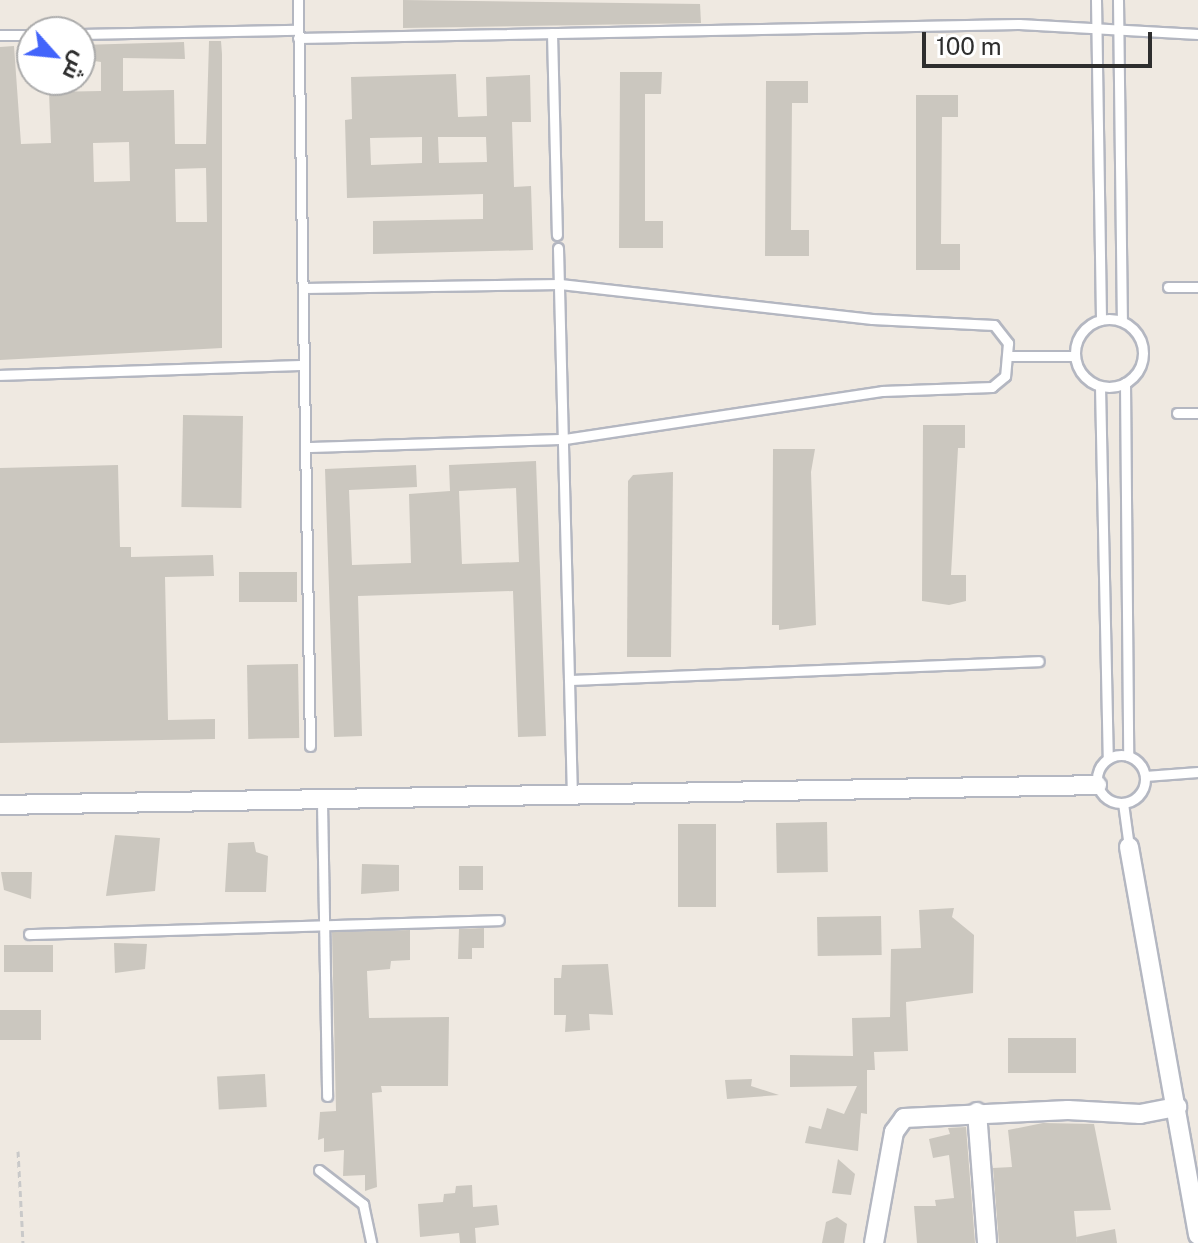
<!DOCTYPE html>
<meta charset="utf-8">
<style>
body{margin:0}
#map{position:relative;width:1198px;height:1243px;overflow:hidden;background:#efe9e1;font-family:"Public Sans",Cairo,sans-serif}
div>[style]{position:absolute}
.building>*{inset:0;background:#cbc7bf;transform-origin:0 0}
.path>*{height:3px;margin-top:-1.5px;transform-origin:0;background:repeating-linear-gradient(90deg,#c9c9c9 0 6px,transparent 0 10px)}
.roads{filter:drop-shadow(2px 0 #b4b7c1) drop-shadow(-2px 0 #b4b7c1) drop-shadow(0 2px #b4b7c1) drop-shadow(0 -2px #b4b7c1)}
.service>*{height:9px;margin:-4.5px;padding:0 4.5px;transform-origin:4.5px;border-radius:4.5px;background:#fff}
.service>.ring{margin:-4.5px;padding:0;box-sizing:content-box;background:none;border:9px solid #fff;border-radius:50%}
.minor>*{height:18px;margin:-9px;padding:0 9px;transform-origin:9px;border-radius:9px;background:#fff}
span{translate:-50% -50%;white-space:nowrap;text-align:center;line-height:1.15;-webkit-text-stroke:8px #fff;paint-order:stroke}
.north{position:absolute;left:16px;top:16px;width:80px;height:80px;box-sizing:border-box;background:#fff;border:2px solid #ababab;border-radius:50%;rotate:117deg;font-size:22px;font-weight:700;line-height:32px;text-align:center;color:#2e2e2e}
.north::after{content:'';display:block;margin:auto;width:28px;height:36px;background:#4264fb;clip-path:polygon(50% 0,100% 100%,50% 72%,0 100%)}
.scale{position:absolute;left:922px;top:32px;width:230px;height:36px;box-sizing:border-box;border:4px solid #2e2e2e;border-top:0;padding-left:10px;font-size:24px;line-height:28px;white-space:nowrap;color:#2e2e2e;-webkit-text-stroke:6px #fff;paint-order:stroke}
</style>
<div id="map">
<div class="building">
<div style="clip-path:polygon(403px 0,700px 4px,701px 23px,403px 28px)"></div>
<div style="clip-path:polygon(evenodd,209px 41px,221px 41px,222px 54px,222px 348px,0 360px,0 47px,14px 46px,21px 144px,51px 143px,49px 92px,101px 91px,101px 62px,80px 59px,80px 45px,184px 42px,185px 59px,123px 58px,123px 91px,174px 90px,175px 144px,206px 144px,209px 41px,129px 142px,130px 181px,94px 182px,93px 143px,129px 142px,209px 41px,206px 168px,207px 222px,176px 222px,175px 169px,206px 168px)"></div>
<div style="clip-path:polygon(620px 72px,662px 72px,661px 94px,645px 94px,645px 221px,663px 221px,663px 248px,619px 248px)"></div>
<div style="clip-path:polygon(evenodd,456px 74px,458px 117px,487px 116px,486px 77px,530px 75px,531px 122px,512px 122px,514px 187px,531px 186px,533px 250px,373px 254px,373px 221px,483px 219px,483px 194px,347px 198px,345px 120px,352px 119px,351px 77px,456px 74px,422px 137px,422px 163px,371px 165px,370px 138px,422px 137px,456px 74px,438px 137px,486px 137px,487px 162px,439px 163px,438px 137px)"></div>
<div style="clip-path:polygon(766px 81px,808px 81px,808px 103px,792px 103px,791px 230px,809px 230px,809px 256px,765px 256px)"></div>
<div style="clip-path:polygon(916px 95px,958px 95px,958px 117px,942px 117px,941px 244px,960px 244px,960px 270px,916px 270px)"></div>
<div style="left:243px;top:416px;width:92px;height:60px;rotate:91deg"></div>
<div style="clip-path:polygon(923px 425px,965px 425px,965px 448px,958px 448px,951px 575px,966px 575px,966px 601px,949px 605px,922px 601px)"></div>
<div style="clip-path:polygon(773px 449px,815px 449px,811px 472px,816px 625px,779px 630px,779px 625px,772px 625px)"></div>
<div style="clip-path:polygon(evenodd,536px 461px,546px 736px,518px 737px,513px 591px,358px 596px,362px 736px,334px 737px,325px 469px,416px 465px,417px 487px,349px 490px,352px 565px,411px 563px,409px 494px,450px 491px,449px 465px,536px 461px,516px 488px,519px 562px,462px 564px,459px 491px,516px 488px)"></div>
<div style="clip-path:polygon(118px 465px,120px 547px,131px 547px,131px 557px,213px 555px,214px 576px,165px 577px,168px 720px,215px 719px,215px 739px,0 743px,0 468px)"></div>
<div style="clip-path:polygon(673px 472px,671px 657px,627px 657px,628px 481px,633px 475px)"></div>
<div style="left:297px;top:572px;width:30px;height:58px;rotate:90deg"></div>
<div style="left:298px;top:664px;width:74px;height:51px;rotate:89deg"></div>
<div style="left:827px;top:822px;width:50px;height:51px;rotate:89deg"></div>
<div style="left:678px;top:824px;width:38px;height:83px"></div>
<div style="clip-path:polygon(115px 835px,160px 838px,155px 891px,106px 896px)"></div>
<div style="clip-path:polygon(254px 842px,256px 852px,268px 856px,266px 892px,225px 892px,228px 843px)"></div>
<div style="clip-path:polygon(362px 864px,399px 865px,399px 891px,361px 894px)"></div>
<div style="left:459px;top:866px;width:24px;height:24px"></div>
<div style="clip-path:polygon(1px 872px,32px 872px,31px 899px,4px 890px)"></div>
<div style="clip-path:polygon(954px 908px,952px 917px,974px 935px,973px 993px,906px 1002px,908px 1051px,874px 1052px,875px 1070px,867px 1070px,867px 1114px,861px 1113px,858px 1151px,805px 1143px,809px 1126px,821px 1129px,827px 1108px,844px 1114px,857px 1086px,790px 1087px,790px 1055px,853px 1056px,852px 1018px,890px 1017px,891px 949px,921px 948px,919px 910px)"></div>
<div style="left:881px;top:916px;width:39px;height:64px;rotate:89deg"></div>
<div style="clip-path:polygon(484px 928px,484px 948px,472px 948px,472px 959px,458px 959px,459px 929px)"></div>
<div style="clip-path:polygon(410px 930px,410px 960px,391px 961px,390px 969px,367px 971px,369px 1018px,449px 1017px,448px 1086px,381px 1086px,382px 1092px,372px 1093px,377px 1187px,365px 1191px,365px 1175px,343px 1176px,344px 1150px,324px 1152px,324px 1138px,318px 1140px,320px 1112px,336px 1111px,332px 932px)"></div>
<div style="clip-path:polygon(114px 943px,147px 944px,145px 969px,115px 973px)"></div>
<div style="left:4px;top:945px;width:49px;height:27px"></div>
<div style="clip-path:polygon(608px 964px,613px 1015px,589px 1014px,590px 1030px,565px 1032px,566px 1015px,554px 1015px,554px 978px,561px 978px,562px 965px)"></div>
<div style="left:0;top:1010px;width:41px;height:30px"></div>
<div style="left:1076px;top:1038px;width:35px;height:68px;rotate:90deg"></div>
<div style="left:265px;top:1074px;width:33px;height:48px;rotate:87deg"></div>
<div style="clip-path:polygon(752px 1079px,751px 1086px,779px 1095px,727px 1099px,725px 1080px)"></div>
<div style="clip-path:polygon(1043px 1123px,1094px 1124px,1111px 1210px,1074px 1211px,1077px 1243px,999px 1243px,993px 1168px,1012px 1167px,1008px 1130px)"></div>
<div style="clip-path:polygon(966px 1127px,975px 1243px,917px 1243px,914px 1206px,936px 1206px,935px 1200px,954px 1198px,949px 1155px,933px 1158px,929px 1139px,950px 1134px,948px 1128px)"></div>
<div style="clip-path:polygon(838px 1159px,855px 1174px,851px 1195px,832px 1193px)"></div>
<div style="clip-path:polygon(472px 1185px,473px 1207px,497px 1205px,499px 1225px,475px 1228px,476px 1243px,460px 1243px,459px 1233px,420px 1237px,418px 1204px,443px 1202px,444px 1194px,455px 1193px,456px 1186px)"></div>
<div style="clip-path:polygon(837px 1217px,847px 1224px,844px 1243px,822px 1243px,826px 1222px)"></div>
<div style="clip-path:polygon(1115px 1229px,1117px 1243px,1077px 1243px,1076px 1237px)"></div>
</div>
<div class="path">
<div style="left:18px;top:1151px;width:92px;rotate:86.9deg"></div>
</div>
<div class="roads">
<div class="service">
<div style="left:298px;top:0;width:746px;rotate:89.08deg"></div>
<div style="left:1096px;top:0;width:320px;rotate:89.1deg"></div>
<div style="left:1118px;top:0;width:321px;rotate:89.3deg"></div>
<div style="left:552px;top:33px;width:202px;rotate:88.6deg"></div>
<div style="left:80px;top:34px;width:218px;rotate:-1.1deg"></div>
<div style="left:0;top:35px;width:32px"></div>
<div style="left:298px;top:38px;width:721px;rotate:-1.11deg"></div>
<div style="left:1019px;top:24px;width:179px;rotate:3.2deg"></div>
<div style="left:558px;top:248px;width:549px;rotate:88.54deg"></div>
<div style="left:1168px;top:287px;width:30px"></div>
<div style="left:304px;top:288px;width:256px;rotate:-0.9deg"></div>
<div style="left:560px;top:284px;width:314px;rotate:6.4deg"></div>
<div style="left:872px;top:319px;width:122px;rotate:2.8deg"></div>
<div style="left:994px;top:325px;width:23px;rotate:52deg"></div>
<div style="left:1008px;top:343px;width:33px;rotate:95deg"></div>
<div style="left:1005px;top:376px;width:17px;rotate:140deg"></div>
<div style="left:992px;top:387px;width:110px;rotate:177.9deg"></div>
<div style="left:882px;top:391px;width:323px;rotate:171.4deg"></div>
<div style="left:563px;top:439px;width:256px;rotate:178.2deg"></div>
<div class="ring" style="left:1075px;top:319px;width:59px;height:59px"></div>
<div style="left:1008px;top:356px;width:67px"></div>
<div style="left:0;top:375px;width:303px;rotate:-1.9deg"></div>
<div style="left:1125px;top:383px;width:373px;rotate:89.5deg"></div>
<div style="left:1100px;top:386px;width:373px;rotate:88.8deg"></div>
<div style="left:1177px;top:413px;width:21px"></div>
<div style="left:569px;top:680px;width:470px;rotate:-2.3deg"></div>
<div class="ring" style="left:1097px;top:755px;width:39px;height:39px"></div>
<div style="left:1145px;top:776px;width:53px;rotate:-4.3deg"></div>
<div style="left:322px;top:802px;width:294px;rotate:89deg"></div>
<div style="left:1123px;top:803px;width:44px;rotate:82.2deg"></div>
<div style="left:29px;top:934px;width:470px;rotate:-1.7deg"></div>
<div style="left:319px;top:1170px;width:56px;rotate:37.7deg"></div>
<div style="left:363px;top:1204px;width:40px;rotate:78deg"></div>
</div>
<div class="minor">
<div style="left:0;top:805px;width:1097px;rotate:-1.04deg"></div>
<div style="left:1129px;top:847px;width:394px;rotate:79.9deg"></div>
<div style="left:977px;top:1112px;width:131px;rotate:85.6deg"></div>
<div style="left:874px;top:1243px;width:113px;rotate:-79.8deg"></div>
<div style="left:894px;top:1132px;width:17px;rotate:-54deg"></div>
<div style="left:904px;top:1118px;width:164px;rotate:-2.8deg"></div>
<div style="left:1068px;top:1110px;width:72px;rotate:3.2deg"></div>
<div style="left:1140px;top:1114px;width:38px;rotate:-11deg"></div>
</div>
</div>
<div class="north">ش</div>
<div class="scale">100 m</div>
</div>
